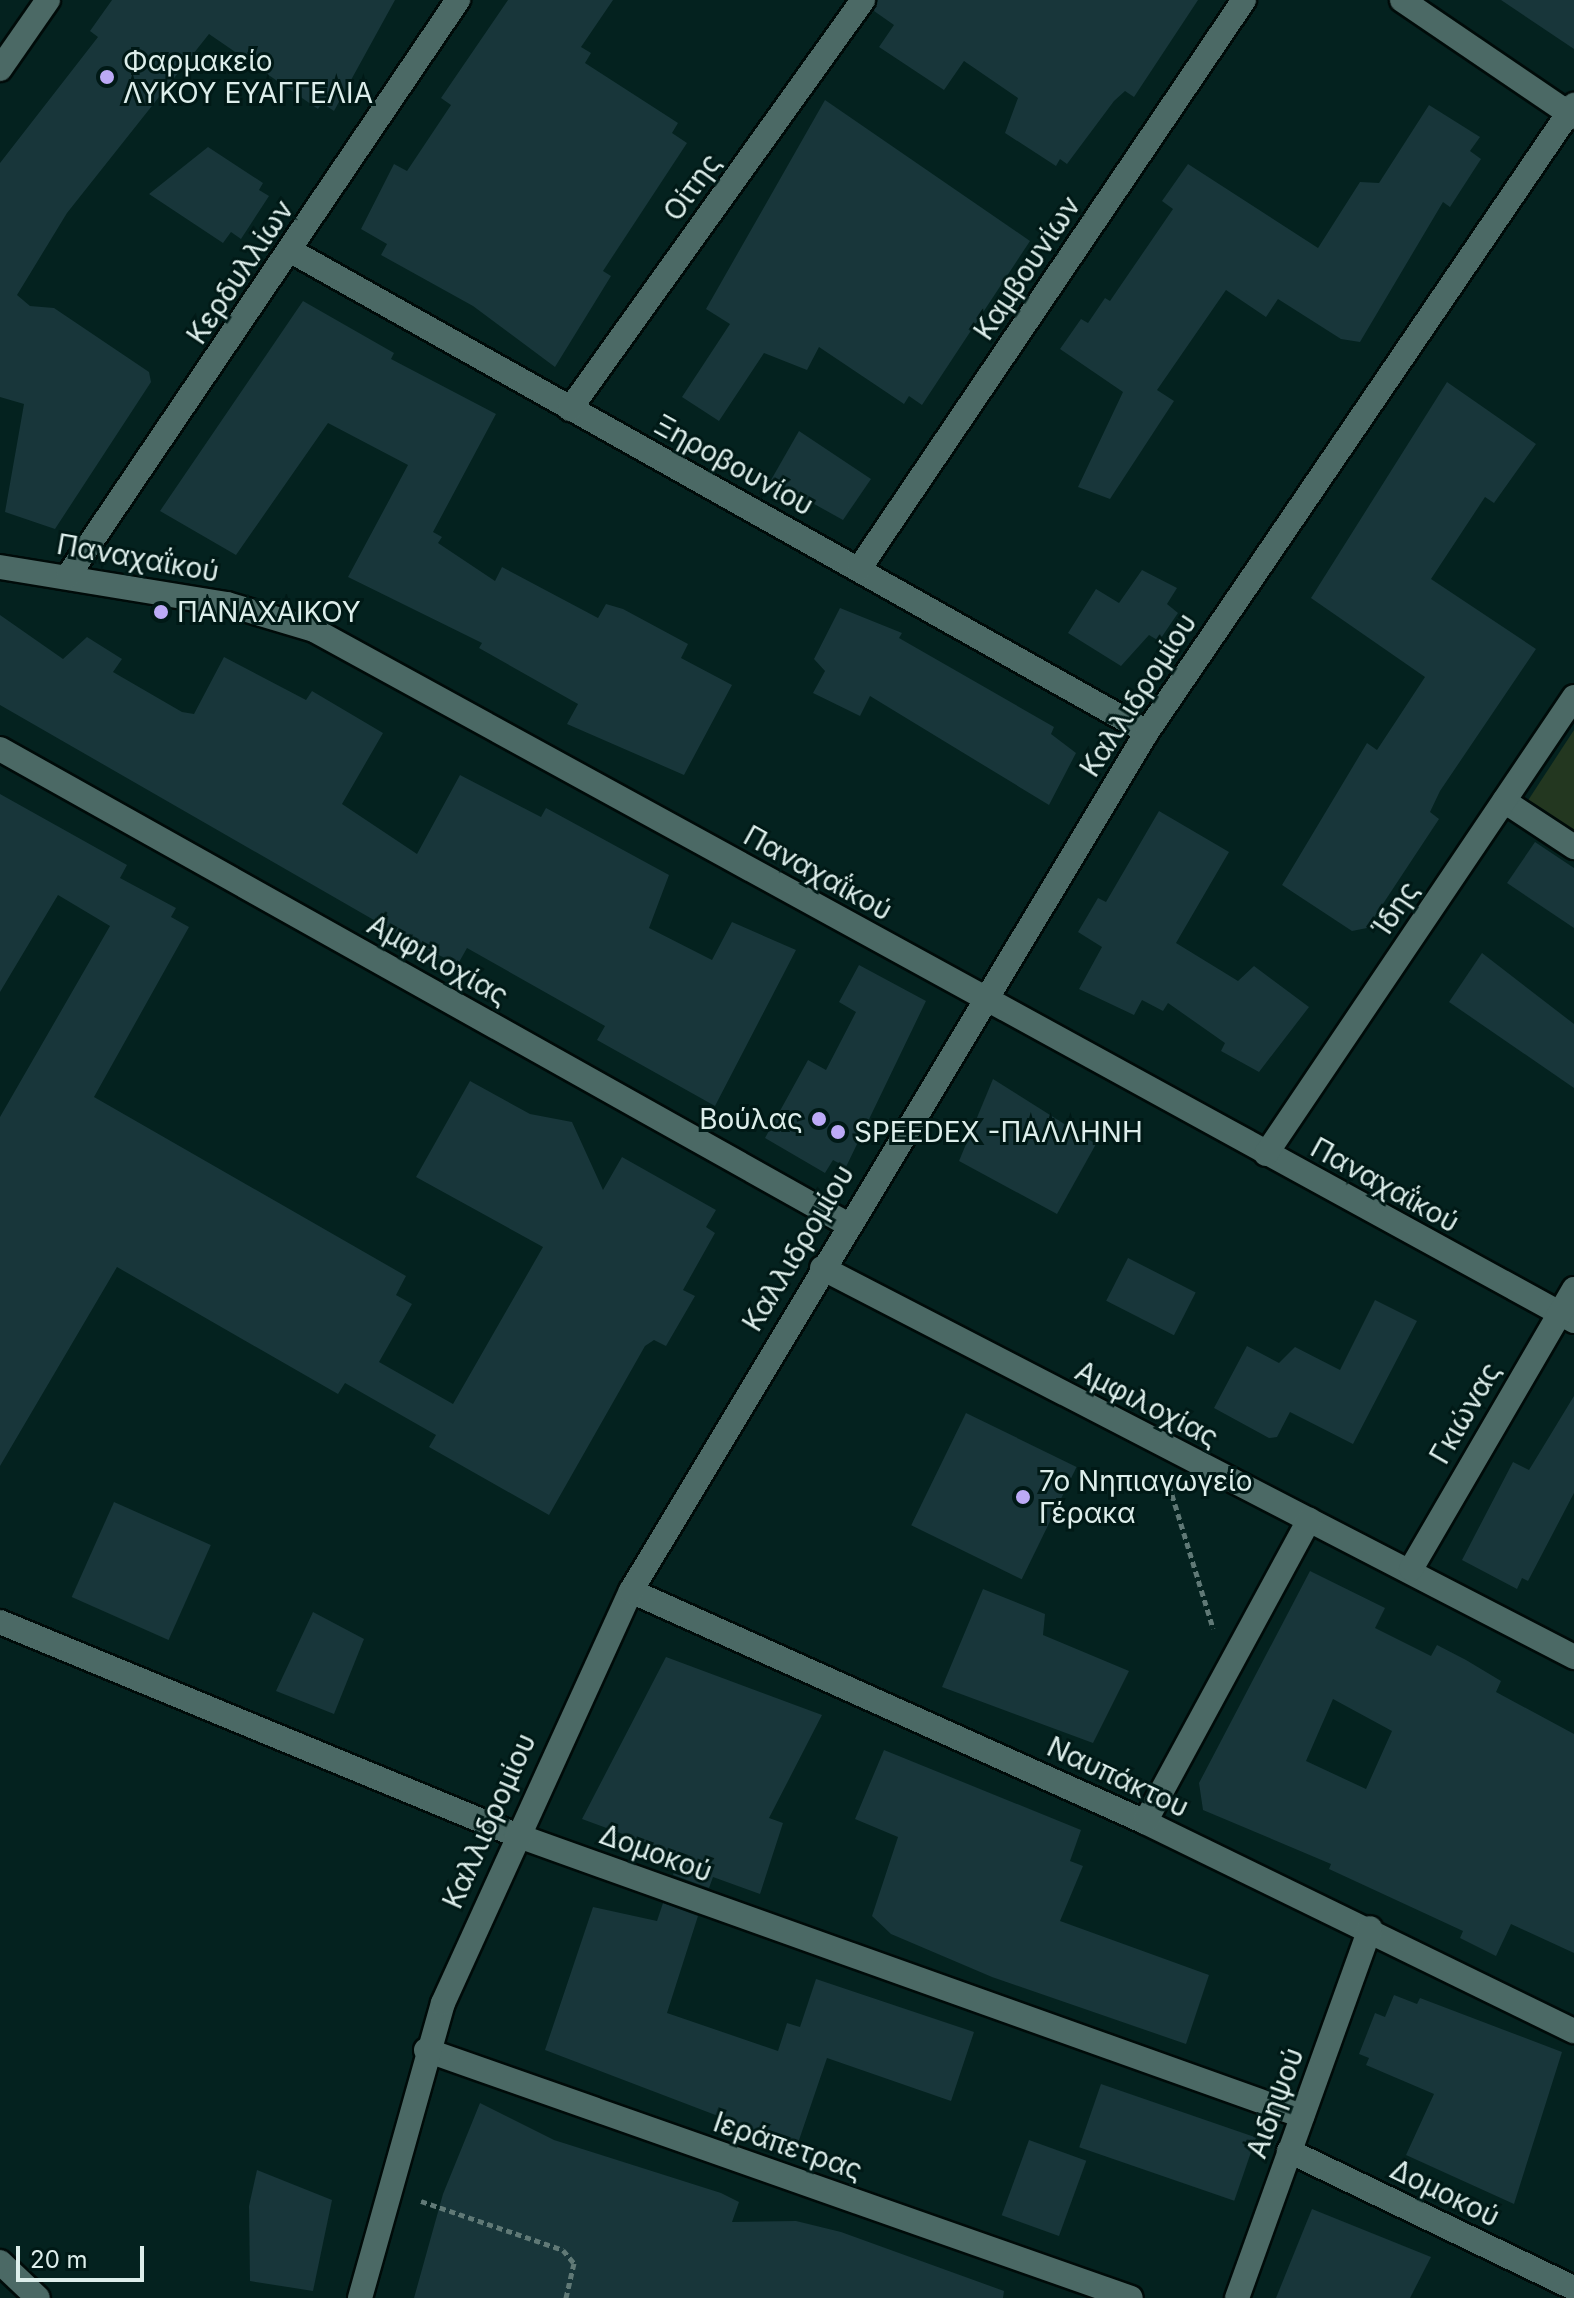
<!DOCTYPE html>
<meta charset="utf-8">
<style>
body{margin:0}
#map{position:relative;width:1574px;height:2298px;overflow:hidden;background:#04221f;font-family:Inter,sans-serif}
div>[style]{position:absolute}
.green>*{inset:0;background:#233720}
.building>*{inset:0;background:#18363a;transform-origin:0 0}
.path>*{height:5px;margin-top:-2.5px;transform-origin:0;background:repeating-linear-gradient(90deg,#607976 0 6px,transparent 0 10px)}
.roads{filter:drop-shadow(2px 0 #000b09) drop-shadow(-2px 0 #000b09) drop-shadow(0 2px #000b09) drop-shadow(0 -2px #000b09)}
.street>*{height:24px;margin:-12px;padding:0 12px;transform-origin:12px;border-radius:12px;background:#4b6965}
.dots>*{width:22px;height:22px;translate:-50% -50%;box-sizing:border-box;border:4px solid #001916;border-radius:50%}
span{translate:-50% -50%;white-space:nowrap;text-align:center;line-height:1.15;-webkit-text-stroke:6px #001916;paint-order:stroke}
.poi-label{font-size:28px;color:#ddeeeb}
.left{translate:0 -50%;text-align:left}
.right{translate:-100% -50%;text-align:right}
.street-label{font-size:28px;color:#ddeeeb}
.scale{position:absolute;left:16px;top:2246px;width:128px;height:36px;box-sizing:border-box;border:4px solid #ddeeeb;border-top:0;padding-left:10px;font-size:24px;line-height:28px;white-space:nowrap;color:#ddeeeb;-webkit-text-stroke:6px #001916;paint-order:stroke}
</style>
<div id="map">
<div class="green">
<div style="clip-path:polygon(1574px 730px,1574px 833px,1527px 802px)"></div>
</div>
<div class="building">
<div style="clip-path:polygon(112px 0,395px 0,334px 111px,322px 103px,318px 109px,209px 34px,67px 213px,17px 295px,30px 306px,54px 308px,149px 372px,151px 382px,55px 529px,5px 512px,24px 404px,0 397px,0 163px,98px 37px,90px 31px)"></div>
<div style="clip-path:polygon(508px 0,613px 0,581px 47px,591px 53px,585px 63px,678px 123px,672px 133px,687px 143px,603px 271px,611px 276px,555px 367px,473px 306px,381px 255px,387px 244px,361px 229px,394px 164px,407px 171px,451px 105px,441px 98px)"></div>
<div style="clip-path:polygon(878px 0,1198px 0,1134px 97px,1125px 91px,1114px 101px,1067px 164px,1060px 159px,1056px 166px,1005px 133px,1018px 98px,964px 61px,944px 90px,879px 47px,894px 25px,874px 11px)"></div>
<div style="clip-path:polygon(1501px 0,1574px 0,1574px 49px)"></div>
<div style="clip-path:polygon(825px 100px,1030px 241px,922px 405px,909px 396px,904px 404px,819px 347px,807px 370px,764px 353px,719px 421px,682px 397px,730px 324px,706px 309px)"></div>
<div style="clip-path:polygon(1429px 105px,1480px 137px,1470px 151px,1481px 159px,1450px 207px,1443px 202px,1360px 342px,1341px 339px,1278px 299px,1266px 317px,1226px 290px,1157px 390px,1174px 401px,1110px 499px,1078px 487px,1123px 392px,1060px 349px,1081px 319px,1088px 323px,1105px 298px,1110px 301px,1173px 209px,1162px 201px,1188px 164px,1318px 248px,1360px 182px,1379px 183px)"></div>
<div style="clip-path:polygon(208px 147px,263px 183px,259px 190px,269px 196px,241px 239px,231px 232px,223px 243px,149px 194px)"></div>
<div style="clip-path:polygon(303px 301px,394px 353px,391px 359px,496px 414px,433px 532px,442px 537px,438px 543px,495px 581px,502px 567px,598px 618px,606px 604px,623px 609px,688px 644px,681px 658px,732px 685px,684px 775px,567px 724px,578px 704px,479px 648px,482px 643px,348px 577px,408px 465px,328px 423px,236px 555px,160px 511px)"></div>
<div style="clip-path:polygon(1447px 382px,1536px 444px,1494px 503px,1485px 497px,1431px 579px,1536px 649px,1440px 791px,1430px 812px,1439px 819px,1367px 928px,1352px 931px,1282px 885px,1367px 743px,1377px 750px,1425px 677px,1311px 598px)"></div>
<div style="clip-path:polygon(799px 431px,871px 479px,843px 520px,771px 480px)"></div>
<div style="clip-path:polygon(1142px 570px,1177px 588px,1167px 604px,1178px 613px,1159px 641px,1149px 635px,1121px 666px,1068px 633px,1096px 589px,1119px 603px)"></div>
<div style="clip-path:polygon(840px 608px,902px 633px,899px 638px,1054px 727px,1051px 734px,1076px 753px,1049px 805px,870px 696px,860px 716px,813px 693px,825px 671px,814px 659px)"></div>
<div style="clip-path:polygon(0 615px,63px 659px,87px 637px,122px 659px,113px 672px,182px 712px,194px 714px,224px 657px,306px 700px,312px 691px,383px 733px,342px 804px,417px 854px,460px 775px,541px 817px,546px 808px,669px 875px,649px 928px,712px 960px,732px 922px,796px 950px,715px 1106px,597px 1040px,605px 1026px,467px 948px,458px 964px,419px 946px,0 705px)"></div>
<div style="clip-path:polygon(0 794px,127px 865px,120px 878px,176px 908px,171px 917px,189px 927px,94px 1097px,406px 1276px,396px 1295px,412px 1304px,379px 1362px,453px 1404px,543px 1247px,416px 1177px,470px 1081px,530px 1114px,572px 1122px,603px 1190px,622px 1157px,716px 1210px,706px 1227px,715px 1233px,683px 1290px,695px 1296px,666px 1346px,654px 1340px,645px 1346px,549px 1515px,429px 1447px,436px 1435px,345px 1383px,338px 1394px,117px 1267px,0 1466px,0 1117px,110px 926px,58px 895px,0 992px)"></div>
<div style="clip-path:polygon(1159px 811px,1229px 852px,1176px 943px,1238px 981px,1254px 966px,1309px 1007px,1259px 1072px,1221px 1051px,1225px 1043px,1168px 1003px,1163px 1011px,1142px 1000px,1134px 1015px,1079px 989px,1102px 947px,1078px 932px,1098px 898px,1106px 902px)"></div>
<div style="clip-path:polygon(1535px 842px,1574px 868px,1574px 928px,1507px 883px)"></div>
<div style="clip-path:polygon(1482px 953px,1574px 1024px,1574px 1088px,1449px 1002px)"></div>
<div style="clip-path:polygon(859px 965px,926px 1001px,846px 1167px,833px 1160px,825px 1173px,765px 1138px,808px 1060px,826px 1070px,856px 1012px,839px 1002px)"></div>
<div style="clip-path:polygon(993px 1079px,1096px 1144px,1057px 1214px,959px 1161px)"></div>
<div style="left:1128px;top:1258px;width:76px;height:48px;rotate:27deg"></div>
<div style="clip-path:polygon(1375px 1300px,1417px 1321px,1353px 1444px,1290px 1412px,1277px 1437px,1269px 1438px,1214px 1408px,1247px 1346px,1279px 1363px,1295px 1347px,1340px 1370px)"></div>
<div style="clip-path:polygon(1574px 1396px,1574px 1493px,1528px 1581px,1522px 1578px,1517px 1589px,1462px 1560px,1513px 1462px,1529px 1470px)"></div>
<div style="left:966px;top:1413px;width:123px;height:125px;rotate:26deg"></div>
<div style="left:114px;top:1502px;width:106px;height:104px;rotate:24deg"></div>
<div style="clip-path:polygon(evenodd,1310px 1571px,1385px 1608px,1375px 1628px,1431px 1656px,1437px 1645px,1466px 1660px,1501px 1681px,1496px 1692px,1574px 1734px,1574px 1953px,1511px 1924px,1496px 1956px,1460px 1938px,1463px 1931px,1329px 1869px,1331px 1864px,1203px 1810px,1199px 1783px,1310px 1571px,1333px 1699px,1392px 1731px,1366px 1789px,1306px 1761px,1333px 1699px)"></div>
<div style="clip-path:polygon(983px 1589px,1045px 1614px,1043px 1635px,1129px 1671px,1093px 1743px,942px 1687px)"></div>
<div style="clip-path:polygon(313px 1612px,364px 1639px,334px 1714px,276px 1691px)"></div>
<div style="clip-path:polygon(666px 1657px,822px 1715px,769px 1818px,783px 1823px,760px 1894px,713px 1877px,709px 1888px,673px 1875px,680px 1855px,582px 1819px)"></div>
<div style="clip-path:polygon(884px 1750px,1081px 1830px,1070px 1861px,1083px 1866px,1060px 1921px,1209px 1975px,1186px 2044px,992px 1977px,891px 1934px,872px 1916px,898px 1837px,855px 1819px)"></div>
<div style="clip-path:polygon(663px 1903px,698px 1916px,667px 2013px,778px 2051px,787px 2023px,800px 2027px,816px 1979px,974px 2032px,951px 2101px,827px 2058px,797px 2146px,545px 2050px,593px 1907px,657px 1921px)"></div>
<div style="clip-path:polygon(1394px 1995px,1417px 2004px,1420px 1998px,1562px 2052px,1514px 2204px,1406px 2155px,1434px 2094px,1366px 2065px,1369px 2058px,1359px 2054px,1375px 2013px,1385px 2017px)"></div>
<div style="left:1101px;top:2084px;width:164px;height:67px;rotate:19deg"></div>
<div style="clip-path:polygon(480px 2103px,554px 2140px,721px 2193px,739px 2202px,732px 2222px,796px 2221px,841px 2232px,1004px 2291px,1003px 2298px,414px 2298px,443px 2194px)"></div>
<div style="left:1029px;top:2140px;width:61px;height:80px;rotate:20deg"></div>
<div style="clip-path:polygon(257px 2170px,332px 2200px,313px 2291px,250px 2281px,249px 2206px)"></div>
<div style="clip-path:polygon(1312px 2209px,1431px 2257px,1410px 2298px,1276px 2298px)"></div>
</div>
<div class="path">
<div style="left:1169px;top:1485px;width:150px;rotate:72.9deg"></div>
<div style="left:421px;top:2201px;width:150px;rotate:19deg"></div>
<div style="left:563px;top:2250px;width:17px;rotate:50deg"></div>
<div style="left:574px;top:2263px;width:36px;rotate:103deg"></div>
</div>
<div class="roads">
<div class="street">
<div style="left:1402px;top:0;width:208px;rotate:34.2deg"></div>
<div style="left:0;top:69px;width:84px;rotate:-55.2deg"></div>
<div style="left:291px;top:251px;width:982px;rotate:29.33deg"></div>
<div style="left:570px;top:409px;width:503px;rotate:-54.38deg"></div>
<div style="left:0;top:567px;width:230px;rotate:9.3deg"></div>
<div style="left:227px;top:604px;width:91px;rotate:16.6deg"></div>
<div style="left:314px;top:630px;width:1437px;rotate:28.74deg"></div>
<div style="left:859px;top:569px;width:687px;rotate:-55.92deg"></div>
<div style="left:68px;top:576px;width:696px;rotate:-55.9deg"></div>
<div style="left:0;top:749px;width:971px;rotate:29.28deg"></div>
<div style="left:1504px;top:801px;width:84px;rotate:33.3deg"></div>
<div style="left:1266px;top:1154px;width:551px;rotate:-56.02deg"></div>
<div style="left:822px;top:1268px;width:847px;rotate:27.35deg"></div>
<div style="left:1411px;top:1569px;width:324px;rotate:-59.8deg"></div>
<div style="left:631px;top:1591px;width:564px;rotate:24.2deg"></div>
<div style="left:1145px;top:1822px;width:477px;rotate:26deg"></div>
<div style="left:0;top:1622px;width:558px;rotate:22.43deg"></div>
<div style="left:516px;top:1835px;width:835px;rotate:19.67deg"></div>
<div style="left:1145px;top:1822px;width:344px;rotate:-61.5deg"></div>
<div style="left:426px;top:2050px;width:747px;rotate:19.38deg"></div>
<div style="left:1289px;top:2151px;width:316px;rotate:25.7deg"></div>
<div style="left:0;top:2262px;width:52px;rotate:43.5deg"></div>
<div style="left:360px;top:2298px;width:306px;rotate:-74.3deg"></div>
<div style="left:443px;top:2003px;width:453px;rotate:-65.5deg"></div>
<div style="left:631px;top:1591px;width:1002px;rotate:-59.01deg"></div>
<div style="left:1147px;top:732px;width:759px;rotate:-55.74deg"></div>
<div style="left:1237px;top:2298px;width:393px;rotate:-70.2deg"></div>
</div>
</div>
<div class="dots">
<div style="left:107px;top:77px;background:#bcaaf6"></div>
<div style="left:161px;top:612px;background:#bcaaf6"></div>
<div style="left:819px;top:1119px;background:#bcaaf6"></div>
<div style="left:838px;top:1132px;background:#bcaaf6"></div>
<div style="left:1023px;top:1497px;background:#bcaaf6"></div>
</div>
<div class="poi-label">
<span class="left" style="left:123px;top:77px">Φαρμακείο<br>ΛΥΚΟΥ ΕΥΑΓΓΕΛΙΑ</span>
<span class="left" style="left:177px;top:612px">ΠΑΝΑΧΑΙΚΟΥ</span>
<span class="right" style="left:803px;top:1119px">Βούλας</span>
<span class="left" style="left:854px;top:1132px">SPEEDEX -ΠΑΛΛΗΝΗ</span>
<span class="left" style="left:1039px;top:1497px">7ο Νηπιαγωγείο<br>Γέρακα</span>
</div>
<div class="street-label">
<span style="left:692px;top:187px;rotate:-54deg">Οίτης</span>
<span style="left:1027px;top:268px;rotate:-56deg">Καμβουνίων</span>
<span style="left:240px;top:272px;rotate:-56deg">Κερδυλλίων</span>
<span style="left:734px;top:465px;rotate:29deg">Ξηροβουνίου</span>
<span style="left:138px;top:558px;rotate:10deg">Παναχαΐκού</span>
<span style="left:1138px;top:695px;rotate:-57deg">Καλλιδρομίου</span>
<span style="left:818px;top:873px;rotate:29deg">Παναχαΐκού</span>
<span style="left:1395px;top:909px;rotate:-56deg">Ίδης</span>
<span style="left:438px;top:960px;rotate:29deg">Αμφιλοχίας</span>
<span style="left:1385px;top:1185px;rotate:29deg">Παναχαΐκού</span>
<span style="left:798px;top:1248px;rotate:-59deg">Καλλιδρομίου</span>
<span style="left:1147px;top:1404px;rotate:27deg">Αμφιλοχίας</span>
<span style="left:1465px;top:1413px;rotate:-60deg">Γκιώνας</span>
<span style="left:1118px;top:1777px;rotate:25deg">Ναυπάκτου</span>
<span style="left:489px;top:1821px;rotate:-66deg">Καλλιδρομίου</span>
<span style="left:656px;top:1853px;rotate:20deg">Δομοκού</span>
<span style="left:1275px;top:2103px;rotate:-70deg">Αιδηψού</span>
<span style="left:788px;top:2146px;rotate:19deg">Ιεράπετρας</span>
<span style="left:1445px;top:2193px;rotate:26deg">Δομοκού</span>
</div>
<div class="scale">20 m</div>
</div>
